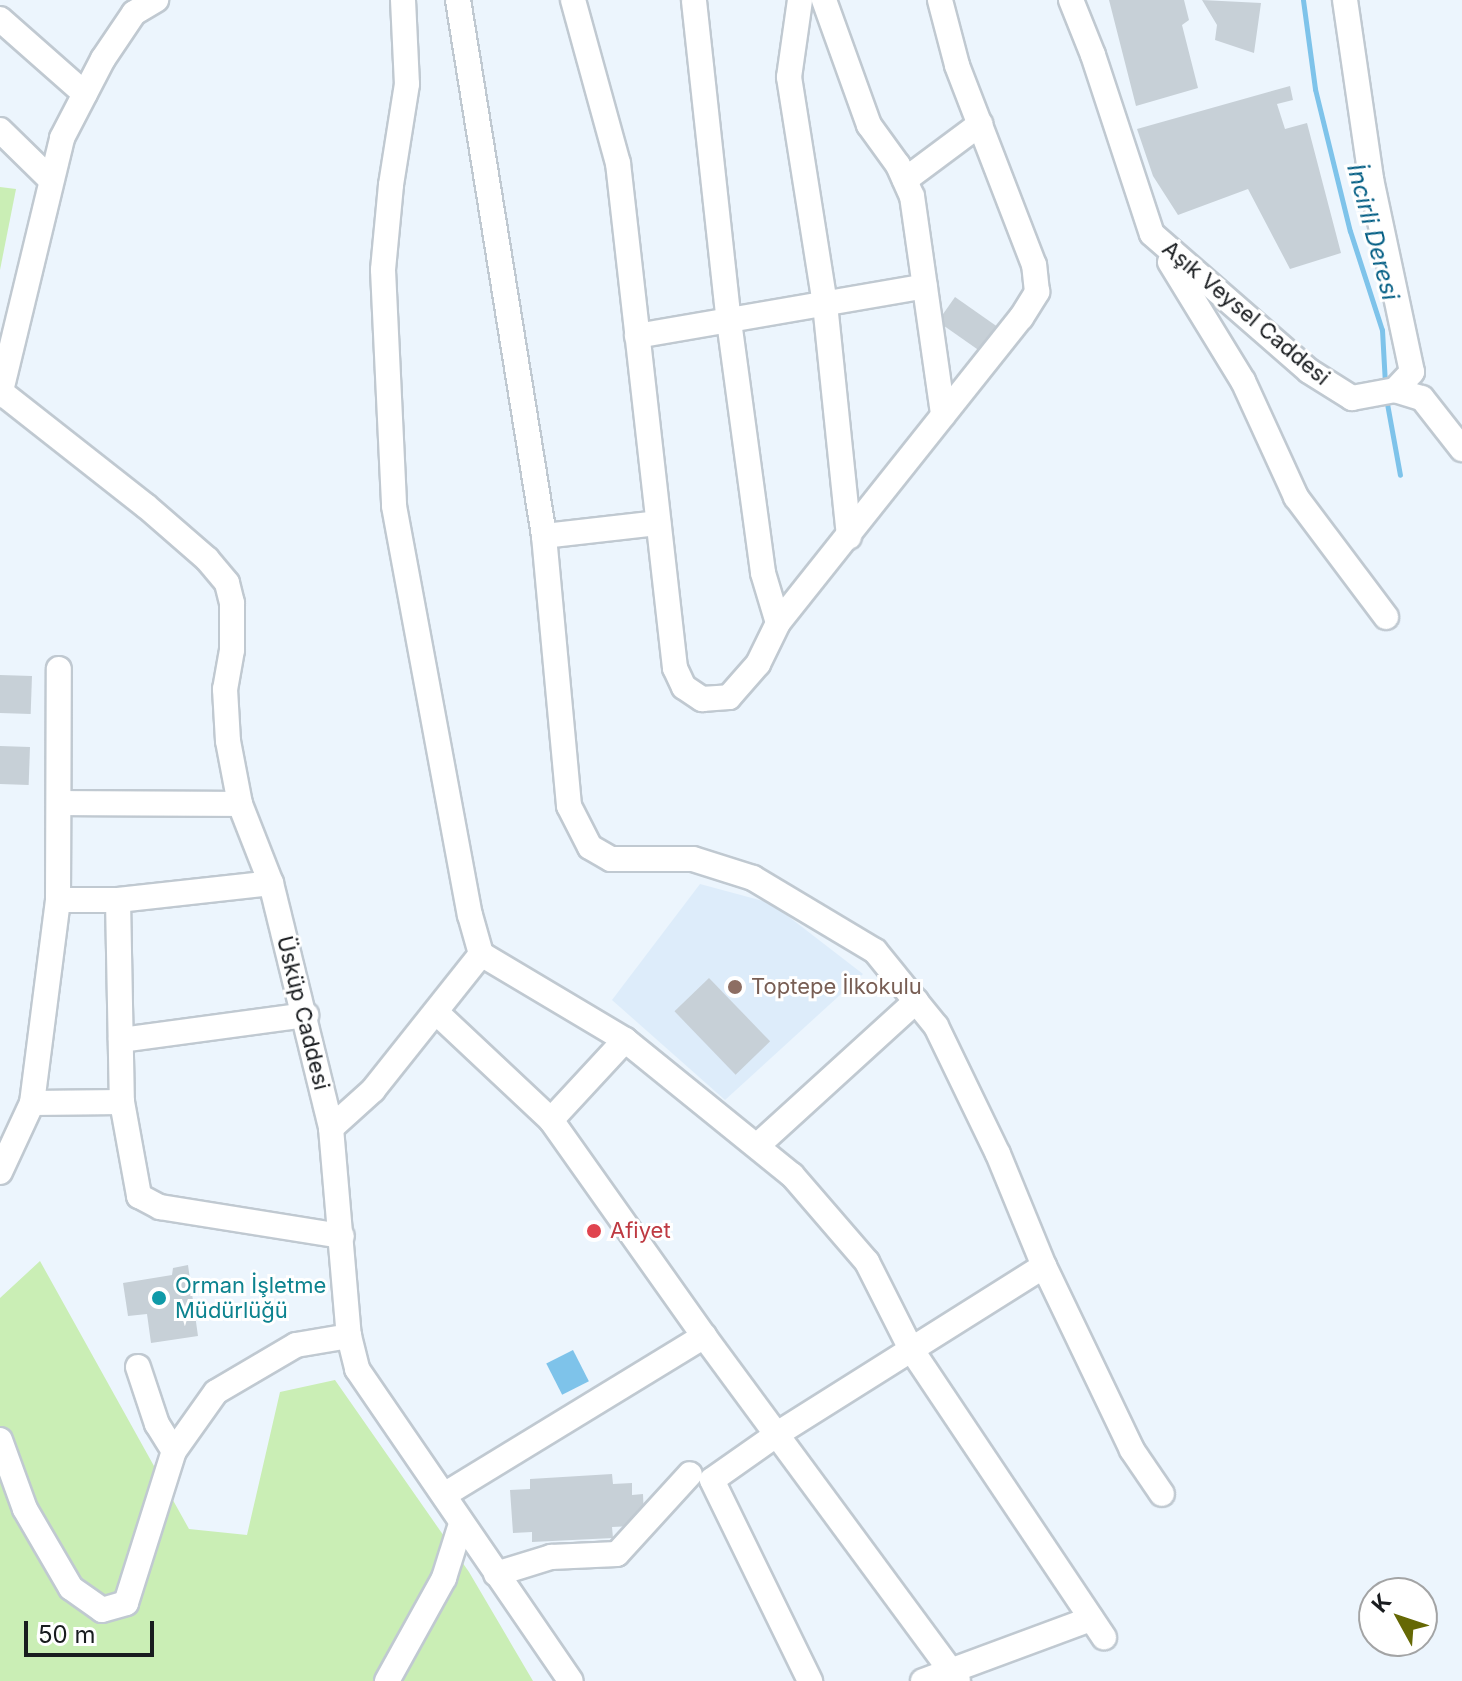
<!DOCTYPE html>
<meta charset="utf-8">
<style>
body{margin:0}
#map{position:relative;width:1462px;height:1681px;overflow:hidden;background:#ecf5fd;font-family:Inter,sans-serif}
div>[style]{position:absolute}
.built>*{inset:0;background:#ddecfa}
.green>*{inset:0;background:#caeeb5}
.water>*{inset:0;background:#7ec3ea;transform-origin:0 0}
.stream>*{height:5px;margin:-2.5px;padding:0 2.5px;transform-origin:2.5px;border-radius:2.5px;background:#7ec3ea}
.building>*{inset:0;background:#c7d0d7;transform-origin:0 0}
.roads{filter:drop-shadow(2px 0 #c0c9d1) drop-shadow(-2px 0 #c0c9d1) drop-shadow(0 2px #c0c9d1) drop-shadow(0 -2px #c0c9d1)}
.minor>*{height:24px;margin:-12px;padding:0 12px;transform-origin:12px;border-radius:12px;background:#fff}
.dots>*{width:22px;height:22px;translate:-50% -50%;box-sizing:border-box;border:4px solid #fff;border-radius:50%}
span{translate:-50% -50%;white-space:nowrap;text-align:center;line-height:1.15;-webkit-text-stroke:6px #fff;paint-order:stroke}
.street-label{font-size:22px;color:#191c1f}
.education-label{font-size:22px;color:#785e54}
.left{translate:0 -50%;text-align:left}
.health-label{font-size:22px;color:#be3a42}
.culture-label{font-size:22px;color:#0d838f}
.water-label{font-size:24px;color:#035e84;font-style:italic}
.north{position:absolute;left:1358px;top:1577px;width:80px;height:80px;box-sizing:border-box;background:#fff;border:2px solid #a3a4a5;border-radius:50%;rotate:310deg;font-size:22px;font-weight:700;line-height:32px;text-align:center;color:#191c1f}
.north::after{content:'';display:block;margin:auto;width:28px;height:36px;background:#656804;clip-path:polygon(50% 0,100% 100%,50% 72%,0 100%)}
.scale{position:absolute;left:24px;top:1621px;width:130px;height:36px;box-sizing:border-box;border:4px solid #191c1f;border-top:0;padding-left:10px;font-size:24px;line-height:28px;white-space:nowrap;color:#191c1f;-webkit-text-stroke:6px #fff;paint-order:stroke}
</style>
<div id="map">
<div class="built">
<div style="clip-path:polygon(700px 884px,771px 903px,863px 974px,725px 1100px,612px 1000px)"></div>
</div>
<div class="green">
<div style="clip-path:polygon(0 187px,16px 189px,0 270px)"></div>
<div style="clip-path:polygon(40px 1261px,189px 1529px,247px 1535px,280px 1392px,335px 1380px,469px 1572px,533px 1681px,0 1681px,0 1298px)"></div>
</div>
<div class="water">
<div style="left:573px;top:1350px;width:35px;height:30px;rotate:63deg"></div>
</div>
<div class="stream">
<div style="left:1303px;top:0;width:90px;rotate:82.3deg"></div>
<div style="left:1315px;top:89px;width:146px;rotate:76.2deg"></div>
<div style="left:1350px;top:231px;width:104px;rotate:72.1deg"></div>
<div style="left:1382px;top:330px;width:54px;rotate:86.8deg"></div>
<div style="left:1386px;top:398px;width:78px;rotate:79.7deg"></div>
</div>
<div class="building">
<div style="clip-path:polygon(1109px 0,1184px 0,1189px 20px,1182px 25px,1198px 88px,1136px 106px)"></div>
<div style="clip-path:polygon(1202px 0,1261px 3px,1254px 53px,1215px 40px,1217px 25px)"></div>
<div style="clip-path:polygon(1290px 86px,1293px 100px,1277px 104px,1285px 129px,1307px 123px,1341px 253px,1290px 269px,1248px 189px,1178px 215px,1153px 176px,1137px 129px)"></div>
<div style="left:955px;top:297px;width:57px;height:30px;rotate:35deg"></div>
<div style="left:0;top:675px;width:32px;height:38px;rotate:2deg"></div>
<div style="left:0;top:746px;width:30px;height:38px;rotate:2deg"></div>
<div style="left:709px;top:978px;width:88px;height:48px;rotate:46deg"></div>
<div style="clip-path:polygon(188px 1265px,198px 1336px,151px 1343px,147px 1314px,128px 1316px,123px 1283px,172px 1275px,173px 1268px)"></div>
<div style="clip-path:polygon(612px 1474px,613px 1484px,632px 1483px,632px 1495px,643px 1494px,644px 1520px,633px 1526px,612px 1527px,613px 1538px,532px 1542px,532px 1532px,513px 1533px,510px 1490px,530px 1489px,530px 1479px)"></div>
</div>
<div class="roads">
<div class="minor">
<div style="left:403px;top:0;width:84px;rotate:87.3deg"></div>
<div style="left:407px;top:84px;width:102px;rotate:99deg"></div>
<div style="left:391px;top:185px;width:85px;rotate:95.4deg"></div>
<div style="left:383px;top:270px;width:236px;rotate:87.3deg"></div>
<div style="left:394px;top:506px;width:416px;rotate:79.5deg"></div>
<div style="left:470px;top:915px;width:41px;rotate:74.2deg"></div>
<div style="left:481px;top:954px;width:168px;rotate:30.8deg"></div>
<div style="left:625px;top:1040px;width:215px;rotate:39deg"></div>
<div style="left:792px;top:1175px;width:115px;rotate:49.2deg"></div>
<div style="left:867px;top:1262px;width:97px;rotate:63.2deg"></div>
<div style="left:911px;top:1349px;width:347px;rotate:56.2deg"></div>
<div style="left:458px;top:0;width:543px;rotate:80.88deg"></div>
<div style="left:544px;top:536px;width:271px;rotate:84.7deg"></div>
<div style="left:569px;top:806px;width:46px;rotate:62.9deg"></div>
<div style="left:590px;top:847px;width:24px;rotate:30deg"></div>
<div style="left:611px;top:859px;width:82px"></div>
<div style="left:693px;top:859px;width:63px;rotate:17.6deg"></div>
<div style="left:753px;top:878px;width:142px;rotate:30.9deg"></div>
<div style="left:875px;top:951px;width:97px;rotate:50.9deg"></div>
<div style="left:936px;top:1026px;width:142px;rotate:64.2deg"></div>
<div style="left:998px;top:1154px;width:121px;rotate:67.7deg"></div>
<div style="left:1044px;top:1266px;width:317px;rotate:147.8deg"></div>
<div style="left:776px;top:1435px;width:78px;rotate:144.9deg"></div>
<div style="left:712px;top:1480px;width:224px;rotate:64deg"></div>
<div style="left:573px;top:0;width:169px;rotate:74.6deg"></div>
<div style="left:618px;top:163px;width:508px;rotate:83.56deg"></div>
<div style="left:675px;top:668px;width:21px;rotate:65deg"></div>
<div style="left:684px;top:687px;width:22px;rotate:34deg"></div>
<div style="left:702px;top:699px;width:27px;rotate:-4deg"></div>
<div style="left:729px;top:697px;width:44px;rotate:-48.7deg"></div>
<div style="left:758px;top:664px;width:46px;rotate:-64deg"></div>
<div style="left:778px;top:623px;width:390px;rotate:-51.5deg"></div>
<div style="left:1021px;top:318px;width:31px;rotate:-58deg"></div>
<div style="left:1037px;top:292px;width:27px;rotate:-96deg"></div>
<div style="left:1034px;top:265px;width:214px;rotate:-111.1deg"></div>
<div style="left:957px;top:65px;width:67px;rotate:-104.7deg"></div>
<div style="left:800px;top:0;width:78px;rotate:98.1deg"></div>
<div style="left:789px;top:77px;width:230px;rotate:81deg"></div>
<div style="left:825px;top:304px;width:234px;rotate:84.1deg"></div>
<div style="left:824px;top:0;width:133px;rotate:70.2deg"></div>
<div style="left:869px;top:125px;width:49px;rotate:54.1deg"></div>
<div style="left:898px;top:165px;width:34px;rotate:66deg"></div>
<div style="left:912px;top:196px;width:221px;rotate:81.9deg"></div>
<div style="left:1071px;top:0;width:59px;rotate:68.2deg"></div>
<div style="left:1093px;top:55px;width:188px;rotate:71.8deg"></div>
<div style="left:1152px;top:234px;width:208px;rotate:41.1deg"></div>
<div style="left:1309px;top:371px;width:51px;rotate:32.1deg"></div>
<div style="left:1352px;top:398px;width:44px;rotate:-10.5deg"></div>
<div style="left:1395px;top:390px;width:28px;rotate:17deg"></div>
<div style="left:1422px;top:398px;width:65px;rotate:51.9deg"></div>
<div style="left:1345px;top:0;width:181px;rotate:81.7deg"></div>
<div style="left:1371px;top:179px;width:197px;rotate:78deg"></div>
<div style="left:1412px;top:372px;width:25px;rotate:133deg"></div>
<div style="left:694px;top:1px;width:322px;rotate:83.8deg"></div>
<div style="left:729px;top:321px;width:254px;rotate:82.3deg"></div>
<div style="left:763px;top:573px;width:52px;rotate:73.3deg"></div>
<div style="left:0;top:19px;width:113px;rotate:41.4deg"></div>
<div style="left:0;top:130px;width:71px;rotate:44.4deg"></div>
<div style="left:905px;top:180px;width:94px;rotate:-36.7deg"></div>
<div style="left:1170px;top:262px;width:140px;rotate:58.5deg"></div>
<div style="left:1243px;top:381px;width:128px;rotate:65.4deg"></div>
<div style="left:1296px;top:497px;width:150px;rotate:53.1deg"></div>
<div style="left:637px;top:336px;width:292px;rotate:-9.8deg"></div>
<div style="left:1px;top:392px;width:184px;rotate:38.2deg"></div>
<div style="left:146px;top:506px;width:81px;rotate:41deg"></div>
<div style="left:207px;top:559px;width:31px;rotate:50deg"></div>
<div style="left:227px;top:583px;width:21px;rotate:76deg"></div>
<div style="left:232px;top:603px;width:47px;rotate:90deg"></div>
<div style="left:232px;top:650px;width:40px;rotate:100deg"></div>
<div style="left:225px;top:689px;width:52px;rotate:86.7deg"></div>
<div style="left:228px;top:741px;width:64px;rotate:79.2deg"></div>
<div style="left:240px;top:804px;width:85px;rotate:68.6deg"></div>
<div style="left:271px;top:883px;width:252px;rotate:76.2deg"></div>
<div style="left:331px;top:1128px;width:209px;rotate:85.1deg"></div>
<div style="left:349px;top:1336px;width:34px;rotate:76deg"></div>
<div style="left:357px;top:1369px;width:378px;rotate:55.6deg"></div>
<div style="left:0;top:395px;width:264px;rotate:-76.4deg"></div>
<div style="left:62px;top:138px;width:89px;rotate:-62.6deg"></div>
<div style="left:103px;top:59px;width:55px;rotate:-56deg"></div>
<div style="left:134px;top:13px;width:26px;rotate:-31deg"></div>
<div style="left:544px;top:536px;width:115px;rotate:-6.5deg"></div>
<div style="left:59px;top:803px;width:181px;rotate:0.3deg"></div>
<div style="left:58px;top:900px;width:60px"></div>
<div style="left:118px;top:900px;width:154px;rotate:-6.3deg"></div>
<div style="left:118px;top:900px;width:202px;rotate:88.9deg"></div>
<div style="left:122px;top:1102px;width:96px;rotate:79.7deg"></div>
<div style="left:139px;top:1196px;width:24px;rotate:28deg"></div>
<div style="left:160px;top:1207px;width:184px;rotate:9.1deg"></div>
<div style="left:437px;top:1013px;width:156px;rotate:43.2deg"></div>
<div style="left:551px;top:1120px;width:265px;rotate:54.7deg"></div>
<div style="left:704px;top:1336px;width:428px;rotate:53.6deg"></div>
<div style="left:121px;top:1040px;width:187px;rotate:-7.7deg"></div>
<div style="left:32px;top:1103px;width:90px;rotate:-0.6deg"></div>
<div style="left:551px;top:1120px;width:109px;rotate:-47.2deg"></div>
<div style="left:331px;top:1128px;width:57px;rotate:-42.1deg"></div>
<div style="left:373px;top:1090px;width:174px;rotate:-51.5deg"></div>
<div style="left:758px;top:1145px;width:214px;rotate:-42.3deg"></div>
<div style="left:0;top:1172px;width:76px;rotate:-65.1deg"></div>
<div style="left:32px;top:1103px;width:205px;rotate:-82.7deg"></div>
<div style="left:58px;top:900px;width:231px;rotate:-89.8deg"></div>
<div style="left:1044px;top:1266px;width:204px;rotate:64.4deg"></div>
<div style="left:1132px;top:1450px;width:53px;rotate:55.7deg"></div>
<div style="left:138px;top:1367px;width:60px;rotate:71.6deg"></div>
<div style="left:157px;top:1424px;width:32px;rotate:58deg"></div>
<div style="left:0;top:1440px;width:73px;rotate:70.1deg"></div>
<div style="left:25px;top:1509px;width:91px;rotate:59.8deg"></div>
<div style="left:71px;top:1588px;width:38px;rotate:35deg"></div>
<div style="left:102px;top:1610px;width:25px;rotate:-16deg"></div>
<div style="left:126px;top:1603px;width:159px;rotate:-72.5deg"></div>
<div style="left:174px;top:1451px;width:72px;rotate:-54.6deg"></div>
<div style="left:216px;top:1392px;width:93px;rotate:-30.4deg"></div>
<div style="left:296px;top:1345px;width:54px;rotate:-9.6deg"></div>
<div style="left:444px;top:1495px;width:305px;rotate:-31.4deg"></div>
<div style="left:496px;top:1574px;width:58px;rotate:-17.2deg"></div>
<div style="left:551px;top:1557px;width:66px;rotate:-2.6deg"></div>
<div style="left:617px;top:1554px;width:108px;rotate:-47.6deg"></div>
<div style="left:387px;top:1681px;width:118px;rotate:-61deg"></div>
<div style="left:444px;top:1578px;width:57px;rotate:-72.5deg"></div>
<div style="left:923px;top:1681px;width:179px;rotate:-20.3deg"></div>
</div>
</div>
<div class="dots">
<div style="left:735px;top:987px;background:#8d6e63"></div>
<div style="left:594px;top:1231px;background:#e0444e"></div>
<div style="left:159px;top:1298px;background:#0f9aa8"></div>
</div>
<div class="street-label">
<span style="left:1246px;top:313px;rotate:40deg">Aşık Veysel Caddesi</span>
<span style="left:303px;top:1013px;rotate:76deg">Üsküp Caddesi</span>
</div>
<div class="education-label">
<span class="left" style="left:751px;top:987px">Toptepe İlkokulu</span>
</div>
<div class="health-label">
<span class="left" style="left:610px;top:1231px">Afiyet</span>
</div>
<div class="culture-label">
<span class="left" style="left:175px;top:1298px">Orman İşletme<br>Müdürlüğü</span>
</div>
<div class="water-label">
<span style="left:1373px;top:232px;rotate:75deg">İncirli Deresi</span>
</div>
<div class="north">K</div>
<div class="scale">50 m</div>
</div>
